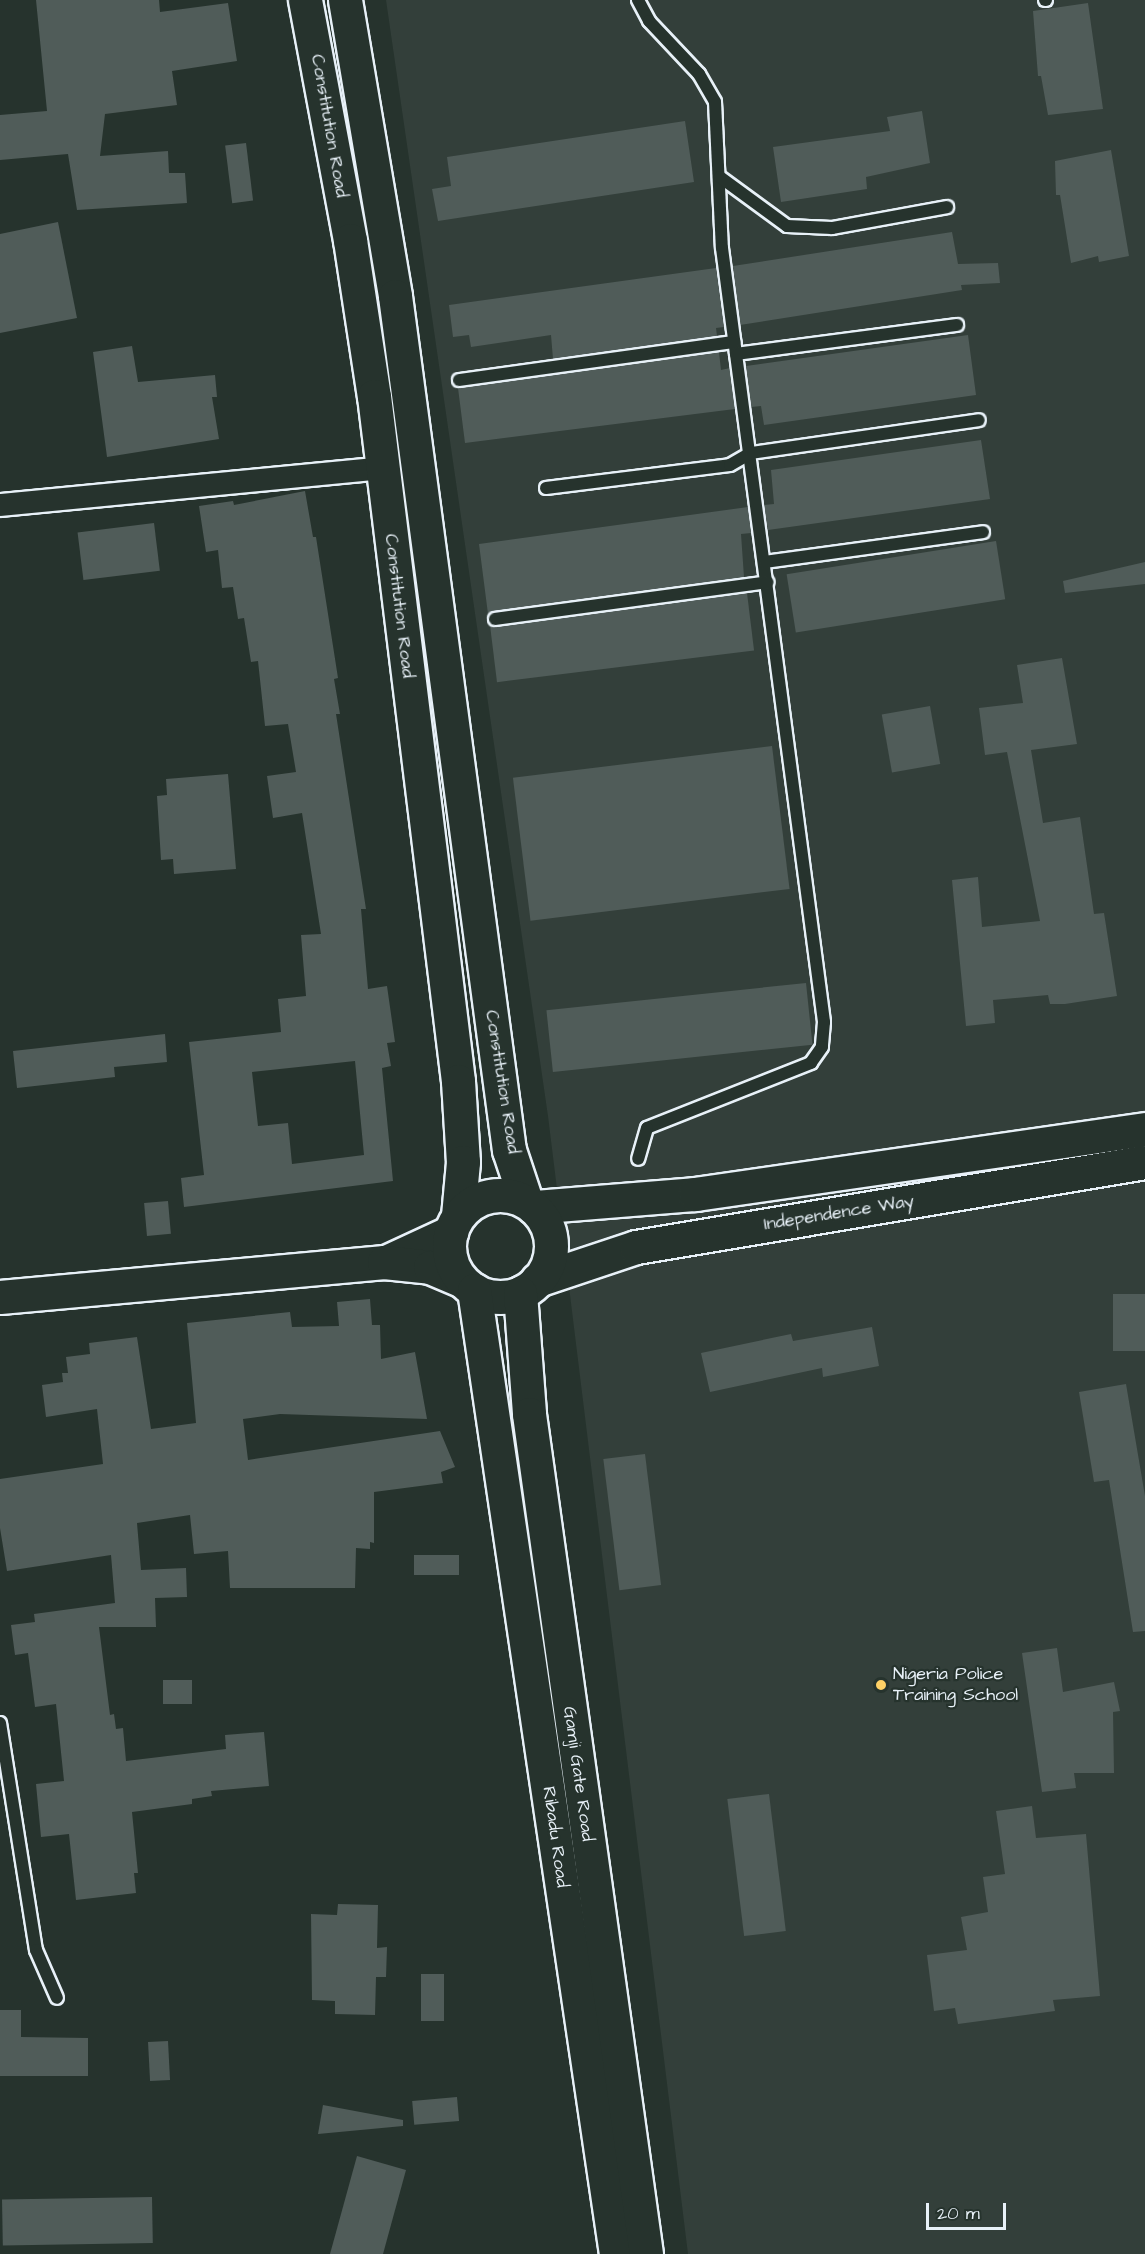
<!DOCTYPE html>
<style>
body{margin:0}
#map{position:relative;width:1145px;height:2254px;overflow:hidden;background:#26332d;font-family:"Architects Daughter",sans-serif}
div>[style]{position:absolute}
.built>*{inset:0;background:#333f3a}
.building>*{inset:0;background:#505c59;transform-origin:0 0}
.roads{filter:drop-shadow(2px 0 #e8f1f8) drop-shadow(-2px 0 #e8f1f8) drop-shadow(0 2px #e8f1f8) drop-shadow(0 -2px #e8f1f8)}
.lane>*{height:12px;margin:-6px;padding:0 6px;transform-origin:6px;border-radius:6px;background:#26332d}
.street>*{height:22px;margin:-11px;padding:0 11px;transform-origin:11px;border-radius:11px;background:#26332d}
.secondary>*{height:33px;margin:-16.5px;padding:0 16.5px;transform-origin:16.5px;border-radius:16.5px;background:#26332d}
.primary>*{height:33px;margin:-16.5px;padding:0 16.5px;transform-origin:16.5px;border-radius:16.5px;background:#26332d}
.primary>.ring{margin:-16.5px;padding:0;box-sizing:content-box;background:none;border:33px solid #26332d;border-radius:50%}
.dots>*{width:16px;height:16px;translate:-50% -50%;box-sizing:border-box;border:3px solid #26332d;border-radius:50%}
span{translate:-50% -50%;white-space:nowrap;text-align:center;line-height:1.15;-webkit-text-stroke:4.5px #26332d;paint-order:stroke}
.street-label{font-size:18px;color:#e8f1f8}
.poi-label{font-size:18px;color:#e8f1f8}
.left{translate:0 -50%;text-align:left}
.scale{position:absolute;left:926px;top:2203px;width:80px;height:27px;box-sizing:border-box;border:3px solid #e8f1f8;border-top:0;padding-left:8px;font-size:18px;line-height:21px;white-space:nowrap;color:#e8f1f8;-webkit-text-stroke:4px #26332d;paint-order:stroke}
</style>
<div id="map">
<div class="built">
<div style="clip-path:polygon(386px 0,1145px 0,1145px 2254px,688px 2254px,548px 1116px)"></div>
</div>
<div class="building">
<div style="clip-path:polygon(36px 0,159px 0,160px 12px,228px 3px,237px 61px,172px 71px,177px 105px,105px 114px,100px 156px,168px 151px,169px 173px,185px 173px,187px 203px,77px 210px,68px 154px,0 160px,0 115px,47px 111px)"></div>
<div style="clip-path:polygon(1088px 3px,1103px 109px,1048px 115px,1041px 76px,1038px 76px,1033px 11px)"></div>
<div style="clip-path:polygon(922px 111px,930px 163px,866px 177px,867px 189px,781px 202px,773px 147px,890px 131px,887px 117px)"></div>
<div style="clip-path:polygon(685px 121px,694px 182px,438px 221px,432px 189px,451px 186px,447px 157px)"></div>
<div style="left:246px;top:143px;width:58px;height:21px;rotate:83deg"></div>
<div style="clip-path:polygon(1111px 150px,1129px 256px,1099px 262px,1098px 256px,1071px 263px,1060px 195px,1056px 195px,1055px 161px)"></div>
<div style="clip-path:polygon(58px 222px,77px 318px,0 333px,0 234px)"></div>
<div style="clip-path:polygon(952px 232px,958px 264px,998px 263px,1000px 283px,961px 285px,962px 290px,740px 325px,733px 266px)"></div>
<div style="clip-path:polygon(716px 268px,724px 327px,716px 328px,717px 336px,553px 359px,551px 335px,471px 347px,469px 335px,453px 337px,449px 305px)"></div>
<div style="clip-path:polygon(968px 335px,976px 395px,764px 425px,761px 406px,751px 407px,746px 366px)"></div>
<div style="clip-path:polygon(132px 346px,138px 382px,215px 375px,217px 397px,212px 397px,219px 439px,107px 457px,93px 352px)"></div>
<div style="clip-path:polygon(719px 352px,721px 370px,730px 368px,735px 409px,465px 443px,458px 388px)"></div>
<div style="clip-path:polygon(981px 440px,990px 499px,768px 530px,764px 505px,774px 504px,771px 470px)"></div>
<div style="clip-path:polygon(evenodd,305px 491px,313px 537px,316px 537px,338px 678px,334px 679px,340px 714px,336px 714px,366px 909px,361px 909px,368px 989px,387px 986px,395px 1042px,387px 1043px,391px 1066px,382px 1068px,393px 1181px,184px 1207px,181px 1178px,204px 1175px,189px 1042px,281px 1032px,278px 999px,306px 996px,301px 935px,321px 934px,302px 813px,273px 818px,267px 776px,296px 772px,288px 724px,265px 726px,258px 661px,251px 662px,244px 618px,238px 619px,233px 587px,222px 588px,218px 550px,206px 552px,199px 506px,233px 501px,234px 505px,305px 491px,355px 1061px,364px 1155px,292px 1164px,288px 1123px,258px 1126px,252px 1072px,355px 1061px)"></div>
<div style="clip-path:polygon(748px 507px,751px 533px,741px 534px,744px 577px,488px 614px,479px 544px)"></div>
<div style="left:154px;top:523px;width:48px;height:77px;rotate:83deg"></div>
<div style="left:996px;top:541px;width:59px;height:212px;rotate:81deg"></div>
<div style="clip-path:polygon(1145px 562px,1145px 584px,1065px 593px,1063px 581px)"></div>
<div style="left:747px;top:593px;width:58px;height:259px;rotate:83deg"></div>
<div style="clip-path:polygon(1062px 658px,1077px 744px,1031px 750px,1043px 823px,1080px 817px,1094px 914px,1104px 913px,1117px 996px,1065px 1004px,1050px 1004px,1048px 995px,993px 1000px,995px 1023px,966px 1026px,952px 880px,978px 877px,982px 927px,1040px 921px,1007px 752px,985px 755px,979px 708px,1023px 703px,1017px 665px)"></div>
<div style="left:930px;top:706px;width:59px;height:49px;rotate:80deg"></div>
<div style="left:772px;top:746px;width:144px;height:261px;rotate:83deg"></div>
<div style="clip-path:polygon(228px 774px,236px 869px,174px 874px,173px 859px,161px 860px,157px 796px,167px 795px,166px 779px)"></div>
<div style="left:806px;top:983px;width:62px;height:261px;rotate:84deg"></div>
<div style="clip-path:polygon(165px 1034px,167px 1062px,114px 1067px,115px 1077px,17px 1088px,13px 1051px)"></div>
<div style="left:168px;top:1201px;width:33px;height:24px;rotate:85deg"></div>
<div style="left:1113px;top:1294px;width:32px;height:57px"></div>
<div style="clip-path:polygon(370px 1299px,372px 1325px,380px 1325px,381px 1359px,415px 1352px,427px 1419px,280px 1414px,243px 1419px,248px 1460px,440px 1431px,455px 1467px,441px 1472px,443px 1483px,374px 1492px,374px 1543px,370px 1542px,370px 1549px,356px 1548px,355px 1588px,230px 1588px,228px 1551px,194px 1554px,190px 1515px,137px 1523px,141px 1570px,186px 1568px,187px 1597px,155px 1598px,156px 1627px,99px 1627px,110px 1715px,114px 1714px,116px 1729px,123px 1728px,126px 1761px,226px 1749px,225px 1735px,264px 1732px,269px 1786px,211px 1791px,212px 1796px,192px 1799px,192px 1804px,132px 1812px,138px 1873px,134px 1873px,136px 1893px,76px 1900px,69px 1834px,41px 1837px,36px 1784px,64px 1781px,56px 1704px,35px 1707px,28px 1653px,15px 1655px,11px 1625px,35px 1622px,34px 1614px,115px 1603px,111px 1555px,7px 1571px,0 1528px,0 1479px,103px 1464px,97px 1409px,46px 1417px,42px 1385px,63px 1382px,62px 1373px,68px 1373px,66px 1357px,90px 1354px,89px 1343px,137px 1337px,151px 1429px,196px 1423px,187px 1323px,290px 1312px,292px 1327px,339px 1326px,337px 1302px)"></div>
<div style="clip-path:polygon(872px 1327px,879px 1366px,823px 1377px,822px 1368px,710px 1392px,701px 1353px,791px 1334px,793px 1341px)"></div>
<div style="clip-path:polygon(1126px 1384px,1145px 1496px,1145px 1631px,1133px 1632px,1109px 1480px,1094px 1482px,1079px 1392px)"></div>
<div style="left:645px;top:1454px;width:132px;height:42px;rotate:83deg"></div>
<div style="left:414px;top:1555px;width:45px;height:20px"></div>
<div style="clip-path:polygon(1057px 1648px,1063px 1692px,1114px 1682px,1120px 1711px,1113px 1712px,1114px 1773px,1074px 1773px,1076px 1788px,1042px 1792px,1022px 1653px)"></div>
<div style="left:163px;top:1680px;width:29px;height:24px"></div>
<div style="left:769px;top:1794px;width:138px;height:42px;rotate:83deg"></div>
<div style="clip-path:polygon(1032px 1806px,1036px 1838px,1086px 1834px,1100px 1996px,1053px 2000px,1055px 2011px,958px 2024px,955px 2008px,934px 2011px,927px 1955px,967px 1950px,961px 1917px,988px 1912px,983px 1877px,1005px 1874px,996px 1811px)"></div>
<div style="clip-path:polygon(338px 1904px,378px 1905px,377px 1948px,387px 1947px,386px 1977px,376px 1977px,375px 2015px,335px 2014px,335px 2001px,312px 2000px,311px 1914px,337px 1915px)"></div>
<div style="left:421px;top:1974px;width:23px;height:47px"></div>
<div style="clip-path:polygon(0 2010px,21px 2010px,21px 2037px,88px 2038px,88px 2076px,0 2076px)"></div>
<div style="left:168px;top:2041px;width:39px;height:20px;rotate:87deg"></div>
<div style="left:457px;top:2097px;width:24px;height:45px;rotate:85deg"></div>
<div style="clip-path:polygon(323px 2105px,403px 2120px,403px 2126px,318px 2134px)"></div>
<div style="clip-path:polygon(357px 2156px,406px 2170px,383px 2254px,330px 2254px)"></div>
<div style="left:152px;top:2197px;width:46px;height:150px;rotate:89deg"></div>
</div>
<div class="roads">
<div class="lane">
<div style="left:638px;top:0;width:24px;rotate:62deg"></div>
<div style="left:649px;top:21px;width:73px;rotate:46.7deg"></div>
<div style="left:699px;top:74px;width:32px;rotate:60deg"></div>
<div style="left:715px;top:102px;width:146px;rotate:87.3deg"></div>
<div style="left:722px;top:248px;width:781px;rotate:82.49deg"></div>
<div style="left:824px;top:1022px;width:25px;rotate:95deg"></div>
<div style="left:822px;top:1047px;width:19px;rotate:125deg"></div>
<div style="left:811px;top:1063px;width:176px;rotate:158.4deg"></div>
<div style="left:647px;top:1128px;width:32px;rotate:106deg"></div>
<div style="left:1045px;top:0;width:1px"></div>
<div style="left:720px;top:177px;width:83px;rotate:36.2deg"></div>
<div style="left:787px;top:226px;width:45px;rotate:2.5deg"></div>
<div style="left:832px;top:228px;width:117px;rotate:-10.3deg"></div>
<div style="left:736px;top:354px;width:223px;rotate:-7.5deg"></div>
<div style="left:459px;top:380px;width:278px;rotate:-7.9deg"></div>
<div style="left:546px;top:488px;width:185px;rotate:-7.1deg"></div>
<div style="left:730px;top:465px;width:24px;rotate:-30deg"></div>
<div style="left:751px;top:453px;width:230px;rotate:-8.2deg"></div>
<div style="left:765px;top:562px;width:220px;rotate:-7.8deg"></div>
<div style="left:495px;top:619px;width:275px;rotate:-7.7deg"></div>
<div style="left:0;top:1723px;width:230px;rotate:81deg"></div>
<div style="left:36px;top:1950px;width:52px;rotate:66.4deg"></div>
</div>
<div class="street">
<div style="left:0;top:505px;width:384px;rotate:-5.5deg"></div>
</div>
<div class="secondary">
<div style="left:533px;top:1207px;width:163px;rotate:-4.6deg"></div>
<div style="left:695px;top:1194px;width:455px;rotate:-8.2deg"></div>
<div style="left:386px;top:1262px;width:72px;rotate:-24.8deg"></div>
<div style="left:537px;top:1280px;width:104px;rotate:-18.4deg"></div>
<div style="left:636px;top:1247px;width:516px;rotate:-9.48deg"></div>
<div style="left:0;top:1297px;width:386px;rotate:-5.2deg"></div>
<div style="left:384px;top:1262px;width:46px;rotate:6.2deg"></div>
<div style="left:430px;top:1267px;width:34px;rotate:23deg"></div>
</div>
<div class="primary">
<div style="left:305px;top:0;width:244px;rotate:79.4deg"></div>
<div style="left:350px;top:240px;width:158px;rotate:81.3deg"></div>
<div style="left:374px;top:396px;width:690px;rotate:83.01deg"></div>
<div style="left:458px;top:1081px;width:81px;rotate:86.5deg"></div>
<div style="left:463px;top:1162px;width:54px;rotate:95.3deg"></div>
<div style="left:345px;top:0;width:300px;rotate:80.4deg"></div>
<div style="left:395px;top:296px;width:862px;rotate:82.4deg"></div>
<div style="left:509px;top:1150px;width:54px;rotate:71.6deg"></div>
<div class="ring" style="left:449px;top:1195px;width:69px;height:69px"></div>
<div style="left:474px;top:1290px;width:974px;rotate:81.62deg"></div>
<div style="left:520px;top:1293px;width:121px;rotate:85.7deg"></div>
<div style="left:529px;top:1414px;width:848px;rotate:82.07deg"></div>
</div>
</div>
<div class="dots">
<div style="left:881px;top:1685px;background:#ffd166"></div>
</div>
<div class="street-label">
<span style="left:329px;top:126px;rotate:80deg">Constitution Road</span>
<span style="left:399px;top:606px;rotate:83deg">Constitution Road</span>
<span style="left:502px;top:1082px;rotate:81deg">Constitution Road</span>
<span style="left:839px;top:1213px;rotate:-9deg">Independence Way</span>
<span style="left:578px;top:1774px;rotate:82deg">Gamji Gate Road</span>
<span style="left:555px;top:1837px;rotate:82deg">Ribadu Road</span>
</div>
<div class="poi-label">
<span class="left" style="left:893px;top:1685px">Nigeria Police<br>Training School</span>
</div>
<div class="scale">20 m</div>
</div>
